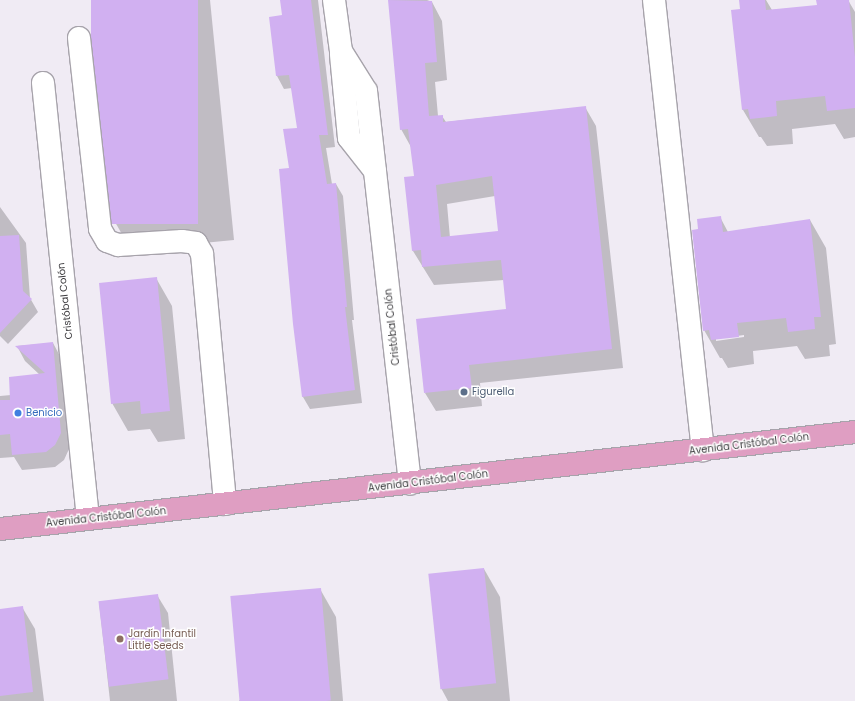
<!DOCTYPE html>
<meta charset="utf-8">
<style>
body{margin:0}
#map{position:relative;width:855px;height:701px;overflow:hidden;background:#f0ebf4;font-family:Poppins,sans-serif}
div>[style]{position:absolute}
.shadow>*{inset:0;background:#0003}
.building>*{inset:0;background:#d1b0f1;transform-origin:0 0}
.roads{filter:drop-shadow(1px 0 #a7a3ab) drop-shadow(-1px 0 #a7a3ab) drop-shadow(0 1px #a7a3ab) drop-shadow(0 -1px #a7a3ab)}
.minor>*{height:22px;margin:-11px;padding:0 11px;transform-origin:11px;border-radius:11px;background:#fff}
.major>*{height:22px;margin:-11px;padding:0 11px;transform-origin:11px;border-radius:11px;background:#df9ec2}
.dots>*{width:11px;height:11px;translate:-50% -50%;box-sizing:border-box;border:2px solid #fff;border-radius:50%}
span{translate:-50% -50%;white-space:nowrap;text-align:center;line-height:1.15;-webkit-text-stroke:3px #fff;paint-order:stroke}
.street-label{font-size:10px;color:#3b3a3d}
.service-label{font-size:10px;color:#4e5e75}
.left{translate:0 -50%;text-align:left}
.shop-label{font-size:10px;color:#366cbe}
.education-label{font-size:10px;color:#785e54}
</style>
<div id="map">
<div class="shadow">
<div style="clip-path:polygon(92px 0,210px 0,234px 240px,131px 250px,115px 222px)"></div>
<div style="clip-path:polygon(281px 0,318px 0,335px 147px,326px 148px,332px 184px,336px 184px,343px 196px,354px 320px,352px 320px,362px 403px,310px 409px,303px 397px,298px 129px,292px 88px,284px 89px,277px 76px,270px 18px,283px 16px)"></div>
<div style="clip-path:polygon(evenodd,389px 0,427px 0,432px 2px,442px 21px,447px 80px,435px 82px,438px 116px,442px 116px,446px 122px,585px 107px,596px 126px,623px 368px,480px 383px,482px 406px,436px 411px,425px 393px,507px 310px,504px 280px,434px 285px,413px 251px,415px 177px,411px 147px,401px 129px,389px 0,495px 196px,499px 232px,450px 238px,447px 204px,495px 196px)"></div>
<div style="clip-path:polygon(740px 0,766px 0,772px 10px,818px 6px,817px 0,848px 0,855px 12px,855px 137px,844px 139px,835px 124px,792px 129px,793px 144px,767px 146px,761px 137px,759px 137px,743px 110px)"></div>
<div style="clip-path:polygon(0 207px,26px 243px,30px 298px,38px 312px,8px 344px,0 336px)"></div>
<div style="clip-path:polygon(evenodd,720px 217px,728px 232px,810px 220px,826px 248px,836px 344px,829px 345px,830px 356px,805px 359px,797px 346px,753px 351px,754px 364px,728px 368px,722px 358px,720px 358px,704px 330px,699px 230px,720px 217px,744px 335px,744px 337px,716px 341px,716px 339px,744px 335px)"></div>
<div style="clip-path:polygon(156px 278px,172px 306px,185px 439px,158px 442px,150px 429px,128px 431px,112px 403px)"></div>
<div style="clip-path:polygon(53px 343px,61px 358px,69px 449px,64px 460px,55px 467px,22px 470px,14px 457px,0 458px,0 396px,11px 395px,40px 375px,25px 361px,17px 346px)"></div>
<div style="clip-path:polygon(484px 569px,500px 597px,510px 701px,448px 701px,441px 688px)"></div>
<div style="clip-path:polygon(320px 589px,336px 617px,343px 701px,239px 701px)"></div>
<div style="clip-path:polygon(157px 595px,168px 613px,177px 701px,110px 701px,99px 602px)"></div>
<div style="clip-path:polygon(22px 607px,35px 629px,44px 701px,0 701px,0 610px)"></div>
</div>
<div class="building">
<div style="left:91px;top:0;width:107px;height:224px"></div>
<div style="clip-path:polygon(280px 0,311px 0,328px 135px,319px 135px,327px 184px,336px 183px,347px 307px,345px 307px,355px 390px,302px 397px,293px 324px,279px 169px,289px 168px,283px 129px,297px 128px,289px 75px,276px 76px,269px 17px,282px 15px)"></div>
<div style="clip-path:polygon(evenodd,388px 0,432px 1px,437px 62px,425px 63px,429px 116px,443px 115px,443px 122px,586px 106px,612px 349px,469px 365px,472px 388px,424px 393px,416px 319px,506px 309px,501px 260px,422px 267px,421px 250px,412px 251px,404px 177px,414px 176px,408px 129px,400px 130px,388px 0,492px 176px,498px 231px,441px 237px,436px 185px,492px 176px)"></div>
<div style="clip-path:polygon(739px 0,765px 0,766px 10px,817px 5px,816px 0,849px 0,855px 57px,855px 108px,827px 111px,825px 96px,776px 101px,777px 116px,750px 119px,748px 109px,742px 110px,731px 10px,740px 9px)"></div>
<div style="clip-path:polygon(721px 216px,723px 232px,810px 219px,821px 317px,814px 317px,815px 329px,788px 332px,786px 318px,737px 323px,739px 337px,711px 340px,709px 330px,703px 331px,692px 230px,698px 229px,697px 219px)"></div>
<div style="clip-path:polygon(19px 235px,23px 291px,32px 299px,0 333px,0 236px)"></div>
<div style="clip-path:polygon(157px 277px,170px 411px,141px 414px,140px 401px,111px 404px,99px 283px)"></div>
<div style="clip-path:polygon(53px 342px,61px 433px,55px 445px,46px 452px,12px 455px,10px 434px,0 435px,0 400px,10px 400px,9px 377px,45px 373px,15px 346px)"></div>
<div style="left:484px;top:568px;width:116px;height:56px;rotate:84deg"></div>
<div style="left:321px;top:588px;width:113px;height:91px;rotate:85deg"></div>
<div style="left:158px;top:594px;width:86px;height:60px;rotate:83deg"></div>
<div style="clip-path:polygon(23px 606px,33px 692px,0 696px,0 609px)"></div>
</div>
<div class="roads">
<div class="minor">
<div style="left:334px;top:0;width:51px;rotate:82.2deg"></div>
<div style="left:341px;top:51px;width:47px;rotate:58deg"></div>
<div style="left:366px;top:91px;width:395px;rotate:83.6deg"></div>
<div style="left:654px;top:0;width:453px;rotate:83.8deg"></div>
<div style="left:79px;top:38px;width:192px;rotate:83.7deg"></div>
<div style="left:100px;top:229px;width:14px;rotate:60deg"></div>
<div style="left:107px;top:241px;width:12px;rotate:20deg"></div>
<div style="left:118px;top:245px;width:64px;rotate:-3.6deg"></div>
<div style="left:182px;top:241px;width:14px;rotate:8deg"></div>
<div style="left:196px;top:243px;width:13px;rotate:61deg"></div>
<div style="left:202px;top:254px;width:251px;rotate:84.7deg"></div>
<div style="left:341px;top:55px;width:83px;rotate:84.5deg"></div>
<div style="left:349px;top:138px;width:42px;rotate:51.8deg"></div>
<div style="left:43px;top:83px;width:438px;rotate:84.1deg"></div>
</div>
<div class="major">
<div style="left:0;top:529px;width:860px;rotate:-6.47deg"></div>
</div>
</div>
<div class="dots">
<div style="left:464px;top:392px;background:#5c6f8a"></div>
<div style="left:18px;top:413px;background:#3f7fe0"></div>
<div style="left:120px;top:639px;background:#8d6e63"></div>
</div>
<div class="street-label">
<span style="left:65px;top:301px;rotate:-96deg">Cristóbal Colón</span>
<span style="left:392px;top:327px;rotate:-96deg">Cristóbal Colón</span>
<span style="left:749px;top:444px;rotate:-7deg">Avenida Cristóbal Colón</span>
<span style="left:428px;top:481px;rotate:-7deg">Avenida Cristóbal Colón</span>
<span style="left:106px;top:517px;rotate:-6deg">Avenida Cristóbal Colón</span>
</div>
<div class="service-label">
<span class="left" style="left:472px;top:392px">Figurella</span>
</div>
<div class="shop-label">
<span class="left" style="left:26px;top:413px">Benicio</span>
</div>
<div class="education-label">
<span class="left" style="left:128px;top:639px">Jardín Infantil<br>Little Seeds</span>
</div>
</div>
